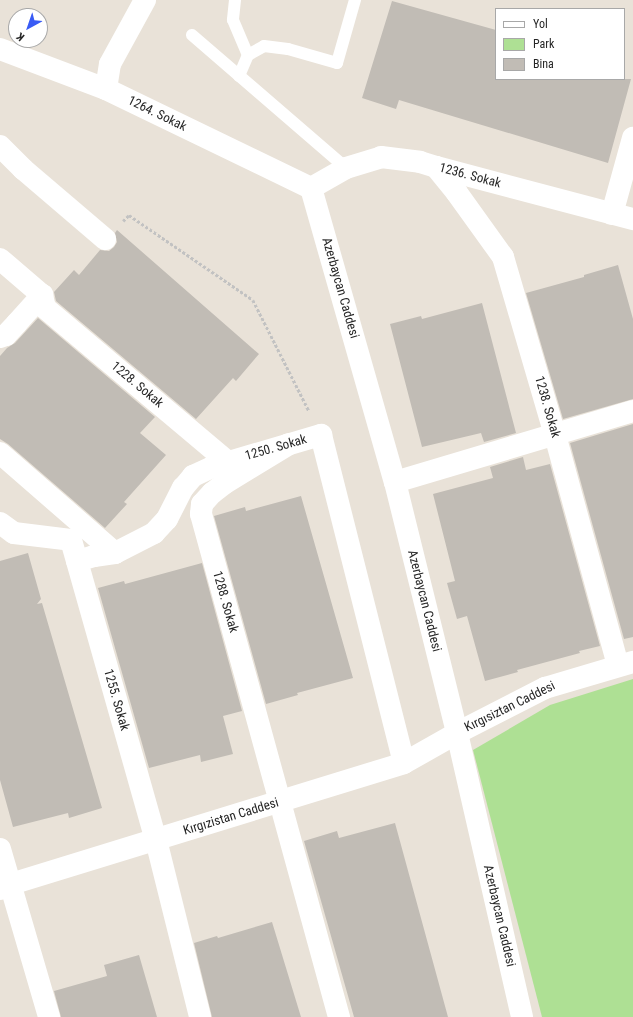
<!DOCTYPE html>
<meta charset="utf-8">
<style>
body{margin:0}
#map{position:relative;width:633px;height:1017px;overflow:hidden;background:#e9e2d8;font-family:"Roboto Condensed",sans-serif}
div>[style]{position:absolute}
.green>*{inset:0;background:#aee094}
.building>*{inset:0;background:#c1bcb5}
.path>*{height:2.5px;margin-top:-1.25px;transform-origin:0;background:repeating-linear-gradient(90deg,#c2c2c2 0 3px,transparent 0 5px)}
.lane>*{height:12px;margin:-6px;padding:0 6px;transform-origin:6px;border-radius:6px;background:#fff}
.street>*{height:22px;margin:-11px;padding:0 11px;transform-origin:11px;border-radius:11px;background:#fff}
.secondary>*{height:22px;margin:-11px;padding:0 11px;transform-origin:11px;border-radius:11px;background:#fff}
span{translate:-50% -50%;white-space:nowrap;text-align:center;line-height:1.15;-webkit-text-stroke:3px #fff;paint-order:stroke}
.street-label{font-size:13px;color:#262626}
.legend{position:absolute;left:495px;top:8px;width:130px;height:72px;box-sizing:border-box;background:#fff;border:1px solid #a8a8a8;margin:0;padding:5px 7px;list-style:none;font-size:12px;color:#262626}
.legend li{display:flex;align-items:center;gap:8px;height:20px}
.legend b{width:20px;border:1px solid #a8a8a8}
.north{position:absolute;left:8px;top:8px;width:40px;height:40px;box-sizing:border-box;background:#fff;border:1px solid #a8a8a8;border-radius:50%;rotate:220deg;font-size:11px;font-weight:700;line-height:16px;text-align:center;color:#262626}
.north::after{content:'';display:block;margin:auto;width:14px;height:18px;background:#395bf5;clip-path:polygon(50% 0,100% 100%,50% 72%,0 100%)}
</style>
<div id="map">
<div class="green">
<div style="clip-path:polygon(633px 679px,633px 1017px,542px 1017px,473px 750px,550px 705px)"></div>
</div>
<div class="building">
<div style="clip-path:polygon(392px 1px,496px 30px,496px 79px,631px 79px,608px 163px,399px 100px,396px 109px,362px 98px)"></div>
<div style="clip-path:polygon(117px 230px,259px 354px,236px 381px,233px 378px,196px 419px,56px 301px,54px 292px,74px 270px,79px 275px,100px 250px,109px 251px,114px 247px,117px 242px,115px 233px)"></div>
<div style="clip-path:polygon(618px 265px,633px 319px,633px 399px,563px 419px,526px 293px,584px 277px,584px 275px)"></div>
<div style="clip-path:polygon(482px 303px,516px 433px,484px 442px,481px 433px,422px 447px,390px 324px,421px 316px,422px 319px)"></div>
<div style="clip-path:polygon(38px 318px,155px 417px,140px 433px,166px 455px,124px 502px,127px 504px,105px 528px,8px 444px,0 439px,0 356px,7px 348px,15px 343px)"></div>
<div style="clip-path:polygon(633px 424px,633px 637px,624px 639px,570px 443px)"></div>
<div style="clip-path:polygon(523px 457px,526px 470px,550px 464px,600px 646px,579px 651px,580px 653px,517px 670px,518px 672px,485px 681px,467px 616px,457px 619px,447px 583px,455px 581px,433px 494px,493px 478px,490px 467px)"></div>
<div style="clip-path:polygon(301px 496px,353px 678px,297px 693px,298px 695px,266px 704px,214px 516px,245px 507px,246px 511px)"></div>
<div style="clip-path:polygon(28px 553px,41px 599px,37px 604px,42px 603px,102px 808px,69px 818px,68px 813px,13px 827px,0 780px,0 561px)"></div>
<div style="clip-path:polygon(202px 563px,242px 711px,223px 716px,233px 754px,201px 762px,200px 755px,149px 768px,98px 588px,124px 581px,125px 584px)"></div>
<div style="clip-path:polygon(395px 823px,448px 1017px,354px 1017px,304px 841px,337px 831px,339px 838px)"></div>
<div style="clip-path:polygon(272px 922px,301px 1017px,212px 1017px,194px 943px,217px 936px,218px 938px)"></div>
<div style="clip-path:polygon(139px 955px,157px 1017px,61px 1017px,54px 991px,107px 976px,104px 965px)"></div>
</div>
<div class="path">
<div style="left:123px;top:221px;width:8px;rotate:-45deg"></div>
<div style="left:129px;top:215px;width:150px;rotate:34.4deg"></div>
<div style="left:253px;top:300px;width:124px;rotate:63.2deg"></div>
</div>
<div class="lane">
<div style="left:235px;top:0;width:20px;rotate:96deg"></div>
<div style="left:233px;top:20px;width:38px;rotate:67deg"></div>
<div style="left:192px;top:35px;width:203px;rotate:40.8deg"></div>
<div style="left:239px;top:76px;width:23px;rotate:-67deg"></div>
<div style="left:248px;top:55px;width:18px;rotate:-29deg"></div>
<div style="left:264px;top:46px;width:24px;rotate:7deg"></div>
<div style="left:288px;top:49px;width:51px;rotate:15.9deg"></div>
<div style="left:337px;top:63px;width:66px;rotate:-74.1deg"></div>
</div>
<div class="street">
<div style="left:106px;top:89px;width:25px;rotate:-81deg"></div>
<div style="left:110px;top:64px;width:73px;rotate:-61.3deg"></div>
<div style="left:0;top:146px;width:33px;rotate:45deg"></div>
<div style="left:23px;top:169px;width:108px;rotate:40.5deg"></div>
<div style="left:436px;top:167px;width:33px;rotate:51deg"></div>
<div style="left:457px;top:193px;width:79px;rotate:54.3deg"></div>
<div style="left:503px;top:257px;width:185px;rotate:73.7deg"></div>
<div style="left:555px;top:435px;width:239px;rotate:74.7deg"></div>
<div style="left:311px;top:188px;width:40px;rotate:-29.7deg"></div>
<div style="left:346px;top:168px;width:37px;rotate:-17deg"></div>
<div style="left:381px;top:157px;width:39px;rotate:7deg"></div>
<div style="left:420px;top:162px;width:17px;rotate:17deg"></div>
<div style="left:436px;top:167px;width:204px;rotate:14.8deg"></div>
<div style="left:612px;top:214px;width:79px;rotate:-74.6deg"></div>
<div style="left:0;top:259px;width:55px;rotate:40.6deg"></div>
<div style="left:42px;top:295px;width:13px;rotate:77deg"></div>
<div style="left:45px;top:308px;width:239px;rotate:40.1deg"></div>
<div style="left:0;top:337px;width:6px;rotate:-18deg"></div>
<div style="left:6px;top:335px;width:16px;rotate:-47deg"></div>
<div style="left:17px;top:323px;width:38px;rotate:-48deg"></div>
<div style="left:289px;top:444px;width:75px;rotate:148.6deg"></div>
<div style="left:225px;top:483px;width:16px;rotate:142deg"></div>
<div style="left:212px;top:493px;width:15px;rotate:132deg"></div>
<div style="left:202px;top:504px;width:10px;rotate:96deg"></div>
<div style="left:201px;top:514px;width:522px;rotate:74.66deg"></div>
<div style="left:0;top:453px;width:152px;rotate:41deg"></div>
<div style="left:395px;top:482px;width:248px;rotate:-16.6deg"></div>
<div style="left:0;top:523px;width:17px;rotate:36deg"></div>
<div style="left:14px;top:533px;width:57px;rotate:7deg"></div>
<div style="left:71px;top:540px;width:312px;rotate:74.2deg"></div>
<div style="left:156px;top:840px;width:182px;rotate:76deg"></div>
<div style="left:77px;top:561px;width:18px;rotate:-16deg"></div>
<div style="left:94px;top:556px;width:21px;rotate:-8deg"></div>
<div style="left:115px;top:553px;width:44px;rotate:-27.1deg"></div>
<div style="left:154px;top:533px;width:19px;rotate:-47deg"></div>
<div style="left:167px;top:519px;width:35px;rotate:-63deg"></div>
<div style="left:183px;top:488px;width:16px;rotate:-50deg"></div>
<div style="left:193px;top:476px;width:21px;rotate:-25deg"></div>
<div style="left:212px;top:467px;width:114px;rotate:-16.4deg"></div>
<div style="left:321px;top:435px;width:338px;rotate:75.8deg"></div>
<div style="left:457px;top:733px;width:99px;rotate:-27.1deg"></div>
<div style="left:545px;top:688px;width:92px;rotate:-16.5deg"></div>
<div style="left:0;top:849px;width:175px;rotate:73.7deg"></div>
</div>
<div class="secondary">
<div style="left:0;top:49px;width:113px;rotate:20.7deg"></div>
<div style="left:106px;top:89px;width:228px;rotate:25.8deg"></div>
<div style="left:311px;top:188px;width:306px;rotate:74.1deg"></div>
<div style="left:395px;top:482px;width:259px;rotate:76.1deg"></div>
<div style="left:457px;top:733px;width:291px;rotate:77.1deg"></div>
<div style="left:0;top:889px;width:12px;rotate:-24deg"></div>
<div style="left:11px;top:884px;width:411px;rotate:-17.1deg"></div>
<div style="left:404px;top:763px;width:61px;rotate:-29.5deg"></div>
</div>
<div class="street-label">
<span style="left:157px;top:114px;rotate:26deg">1264. Sokak</span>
<span style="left:470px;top:176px;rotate:15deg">1236. Sokak</span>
<span style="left:340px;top:288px;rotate:74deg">Azerbaycan Caddesi</span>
<span style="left:137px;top:385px;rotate:40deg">1228. Sokak</span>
<span style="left:547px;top:407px;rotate:74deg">1238. Sokak</span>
<span style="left:276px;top:448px;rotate:-16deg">1250. Sokak</span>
<span style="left:424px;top:601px;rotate:76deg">Azerbaycan Caddesi</span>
<span style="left:225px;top:602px;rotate:74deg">1288. Sokak</span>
<span style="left:116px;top:700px;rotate:74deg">1255. Sokak</span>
<span style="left:510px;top:707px;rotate:-26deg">Kırgısiztan Caddesi</span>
<span style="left:231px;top:817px;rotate:-17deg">Kırgızistan Caddesi</span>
<span style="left:499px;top:916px;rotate:77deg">Azerbaycan Caddesi</span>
</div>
<ul class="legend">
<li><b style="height:5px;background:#fff"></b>Yol</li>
<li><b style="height:11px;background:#aee094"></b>Park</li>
<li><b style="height:11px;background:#c1bcb5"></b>Bina</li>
</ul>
<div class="north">K</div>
</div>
